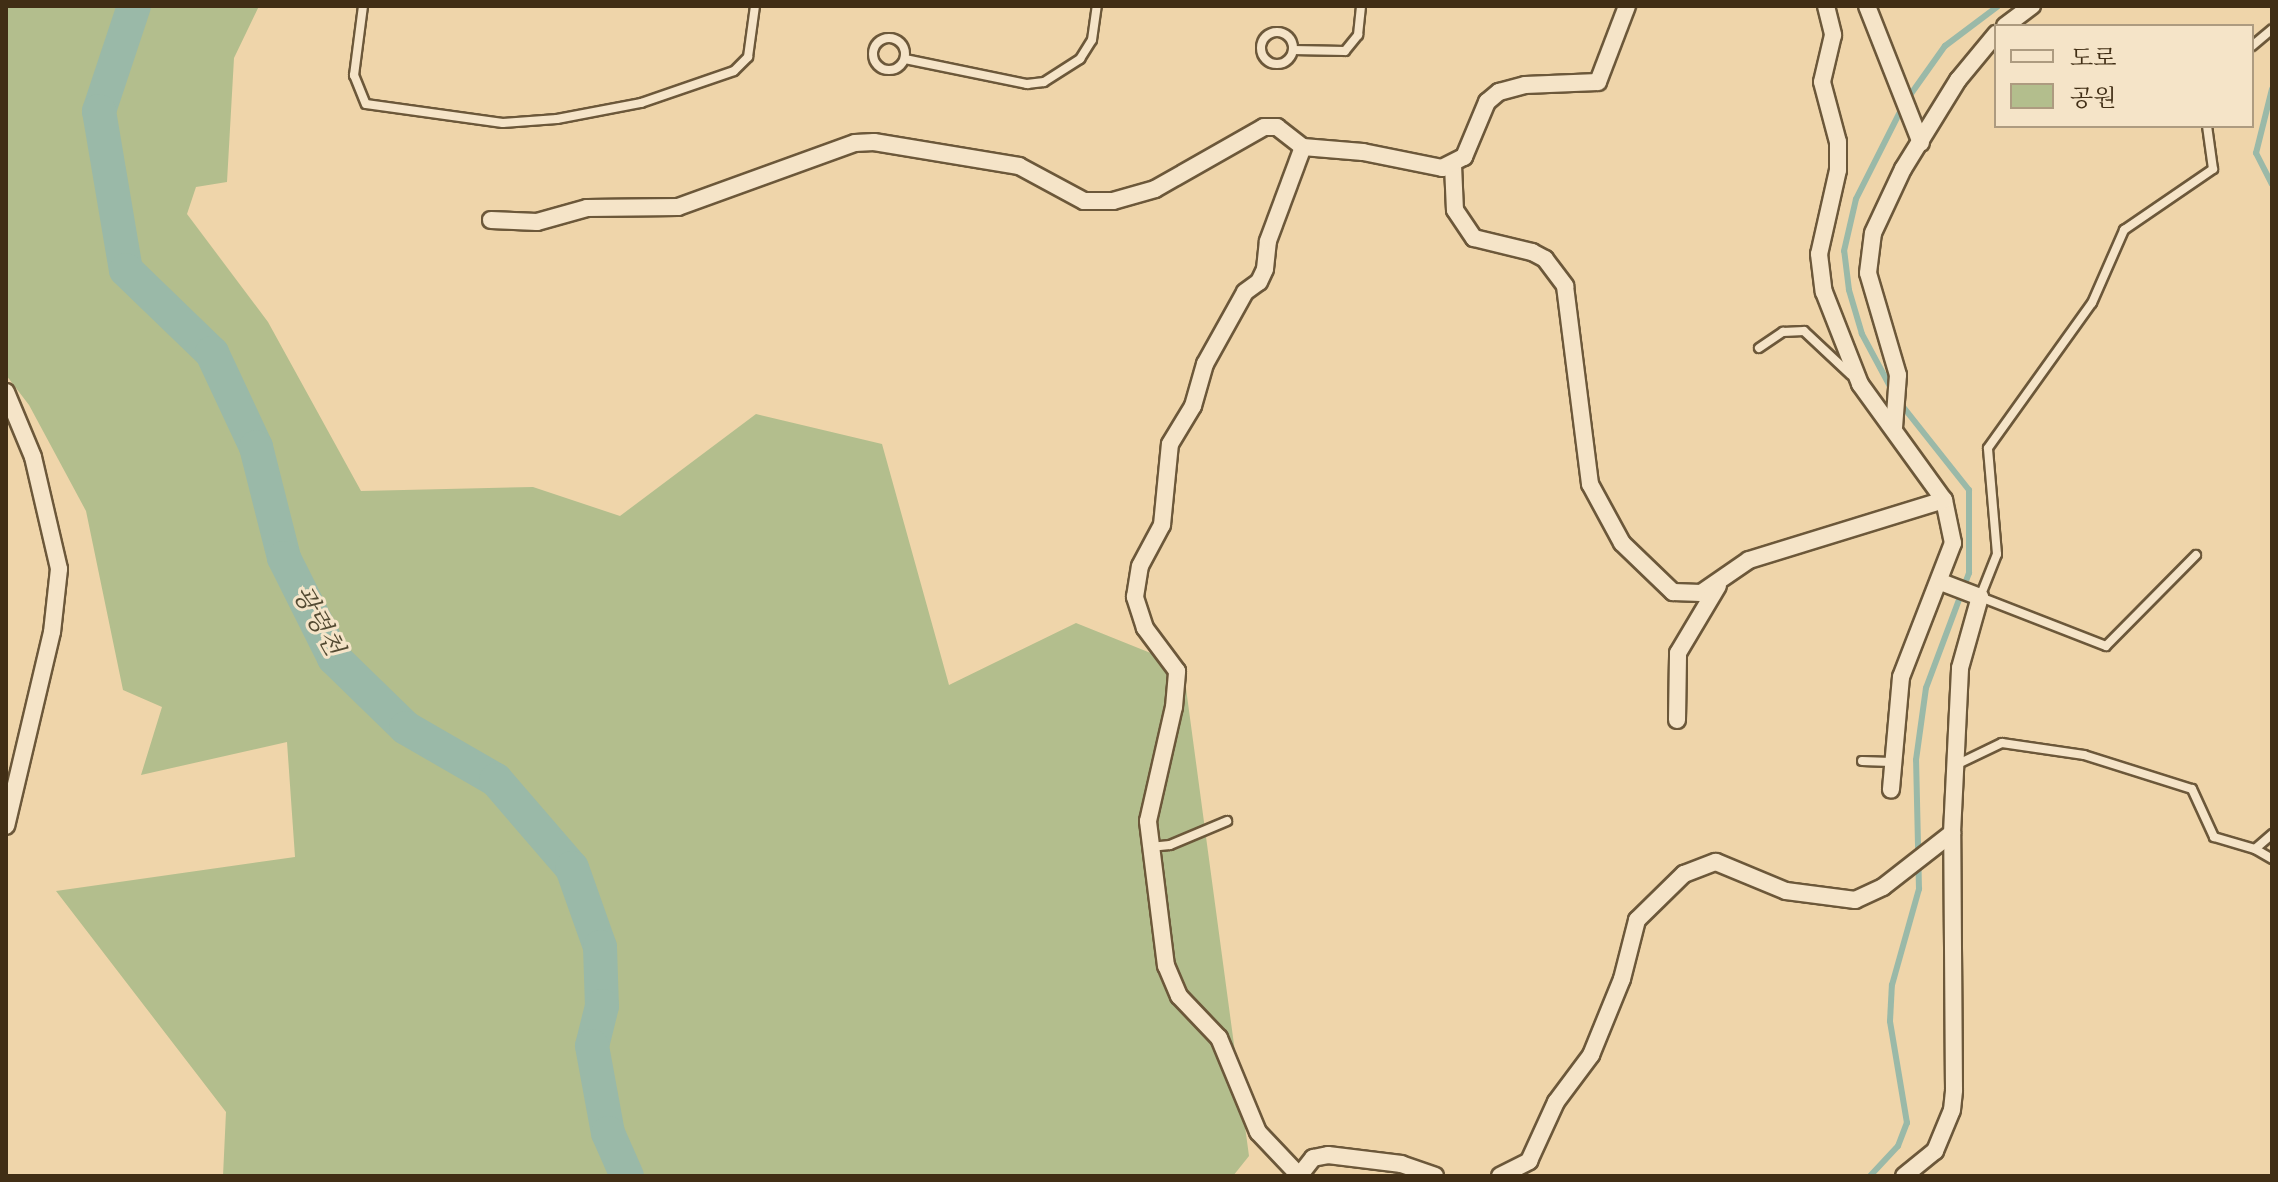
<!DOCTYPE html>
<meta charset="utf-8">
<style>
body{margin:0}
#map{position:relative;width:2278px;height:1182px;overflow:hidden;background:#efd5aa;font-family:"IM FELL English","Noto Serif KR",serif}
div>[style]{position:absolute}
.green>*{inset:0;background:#b3be8d}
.stream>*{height:6px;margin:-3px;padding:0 3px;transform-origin:3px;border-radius:3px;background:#9ab9a8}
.river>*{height:34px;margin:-17px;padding:0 17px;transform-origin:17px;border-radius:17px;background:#9ab9a8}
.roads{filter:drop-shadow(2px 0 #6c583a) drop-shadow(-2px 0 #6c583a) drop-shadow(0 2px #6c583a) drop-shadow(0 -2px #6c583a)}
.service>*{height:8px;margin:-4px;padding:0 4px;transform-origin:4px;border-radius:4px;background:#f5e4c8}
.service>.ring{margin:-4px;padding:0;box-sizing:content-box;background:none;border:8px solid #f5e4c8;border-radius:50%}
.minor>*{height:16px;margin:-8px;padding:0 8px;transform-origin:8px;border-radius:8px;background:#f5e4c8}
span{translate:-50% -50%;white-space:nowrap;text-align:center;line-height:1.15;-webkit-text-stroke:6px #f5e4c8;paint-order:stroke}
.water-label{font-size:26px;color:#534a32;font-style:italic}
.frame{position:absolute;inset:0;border:8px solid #412e15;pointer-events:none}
.legend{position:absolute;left:1994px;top:24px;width:260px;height:104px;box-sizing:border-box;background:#f5e4c8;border:2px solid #ad9b80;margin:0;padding:10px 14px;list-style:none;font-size:24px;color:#412e15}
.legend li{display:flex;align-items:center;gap:16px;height:40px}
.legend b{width:40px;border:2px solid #ad9b80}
</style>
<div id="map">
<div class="green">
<div style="clip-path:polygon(6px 6px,259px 6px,234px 58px,227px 182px,196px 187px,187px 214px,268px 322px,361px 491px,533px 487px,620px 516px,756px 414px,882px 444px,949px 685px,1076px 623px,1183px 666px,1249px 1156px,1233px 1176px,223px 1176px,226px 1112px,56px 891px,295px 857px,287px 742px,141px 775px,162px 707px,123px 690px,86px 511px,29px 405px,6px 375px)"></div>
</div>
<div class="stream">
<div style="left:2272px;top:89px;width:66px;rotate:104deg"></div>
<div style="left:2256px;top:153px;width:35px;rotate:63deg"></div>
<div style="left:1908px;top:98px;width:64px;rotate:-54.6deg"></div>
<div style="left:1945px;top:46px;width:66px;rotate:-37deg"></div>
<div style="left:1892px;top:390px;width:64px;rotate:-118.2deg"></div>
<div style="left:1862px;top:334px;width:46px;rotate:-106.5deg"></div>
<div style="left:1849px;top:290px;width:39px;rotate:-97deg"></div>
<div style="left:1844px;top:251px;width:53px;rotate:-77deg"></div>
<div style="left:1856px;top:199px;width:102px;rotate:-63.2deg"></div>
<div style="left:1870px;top:1176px;width:41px;rotate:-47deg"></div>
<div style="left:1898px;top:1146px;width:25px;rotate:-69deg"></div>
<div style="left:1907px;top:1123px;width:103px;rotate:-99.5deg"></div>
<div style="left:1890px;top:1021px;width:36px;rotate:-87deg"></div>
<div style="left:1892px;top:985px;width:100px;rotate:-74.3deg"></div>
<div style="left:1919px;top:889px;width:129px;rotate:-91.3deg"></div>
<div style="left:1916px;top:760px;width:73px;rotate:-82.1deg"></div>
<div style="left:1926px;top:688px;width:123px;rotate:-69.5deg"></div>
<div style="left:1969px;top:573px;width:83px;rotate:-90deg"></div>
<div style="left:1969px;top:490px;width:111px;rotate:-128.4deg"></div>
</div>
<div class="river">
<div style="left:134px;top:6px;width:111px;rotate:108.4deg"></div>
<div style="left:99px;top:111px;width:161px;rotate:80.4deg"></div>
<div style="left:126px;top:270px;width:120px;rotate:44deg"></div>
<div style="left:212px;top:353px;width:104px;rotate:64.9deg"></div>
<div style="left:256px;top:447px;width:114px;rotate:75.8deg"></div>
<div style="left:284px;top:558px;width:112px;rotate:63.4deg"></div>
<div style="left:334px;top:658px;width:100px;rotate:44.2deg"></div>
<div style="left:406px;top:728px;width:104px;rotate:30deg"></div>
<div style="left:496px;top:780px;width:116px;rotate:49.2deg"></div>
<div style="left:572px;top:868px;width:84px;rotate:70.5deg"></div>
<div style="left:600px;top:947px;width:59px;rotate:88.1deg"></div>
<div style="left:602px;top:1006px;width:41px;rotate:104deg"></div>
<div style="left:592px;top:1046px;width:88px;rotate:79.6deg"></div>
<div style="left:608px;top:1133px;width:47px;rotate:66.2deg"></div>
</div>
<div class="roads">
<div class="service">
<div style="left:363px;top:6px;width:70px;rotate:97.4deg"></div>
<div style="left:354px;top:75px;width:31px;rotate:68deg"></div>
<div style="left:366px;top:104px;width:138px;rotate:7.9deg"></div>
<div style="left:503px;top:123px;width:54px;rotate:-4.2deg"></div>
<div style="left:557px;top:119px;width:86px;rotate:-10.8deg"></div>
<div style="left:641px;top:103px;width:98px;rotate:-19deg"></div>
<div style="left:734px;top:71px;width:20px;rotate:-45deg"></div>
<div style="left:748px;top:57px;width:51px;rotate:-82.2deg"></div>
<div class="ring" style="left:1261px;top:32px;width:24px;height:24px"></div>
<div class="ring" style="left:873px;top:38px;width:24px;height:24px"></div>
<div style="left:2252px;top:46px;width:26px;rotate:-40deg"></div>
<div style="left:1293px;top:50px;width:52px;rotate:1.1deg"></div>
<div style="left:1345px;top:51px;width:21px;rotate:-51deg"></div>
<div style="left:1358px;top:35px;width:29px;rotate:-84deg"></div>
<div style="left:905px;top:59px;width:125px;rotate:11.6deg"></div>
<div style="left:1027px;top:84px;width:17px;rotate:-7deg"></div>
<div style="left:1044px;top:82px;width:43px;rotate:-32.6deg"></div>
<div style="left:1080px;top:59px;width:22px;rotate:-58deg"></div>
<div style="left:1092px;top:40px;width:34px;rotate:-82deg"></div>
<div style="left:1759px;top:348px;width:29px;rotate:-34deg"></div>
<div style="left:1783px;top:332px;width:21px;rotate:-3deg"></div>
<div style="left:1804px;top:331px;width:64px;rotate:43.1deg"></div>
<div style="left:2196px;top:555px;width:128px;rotate:134.7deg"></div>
<div style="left:2106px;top:646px;width:135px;rotate:-158.7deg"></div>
<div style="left:1980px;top:597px;width:46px;rotate:-68.4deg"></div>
<div style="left:1997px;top:554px;width:106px;rotate:-94.9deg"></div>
<div style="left:1988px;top:448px;width:178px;rotate:-54.4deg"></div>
<div style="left:2092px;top:303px;width:80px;rotate:-66.3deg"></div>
<div style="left:2124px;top:230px;width:108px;rotate:-34.4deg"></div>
<div style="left:2213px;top:169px;width:43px;rotate:-97.9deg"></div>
<div style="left:1862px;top:761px;width:29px;rotate:2deg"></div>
<div style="left:1956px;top:765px;width:51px;rotate:-25.6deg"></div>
<div style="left:2002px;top:743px;width:83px;rotate:8.3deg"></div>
<div style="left:2084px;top:755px;width:113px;rotate:17.5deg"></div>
<div style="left:2192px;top:789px;width:53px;rotate:65.4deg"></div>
<div style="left:2214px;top:837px;width:43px;rotate:16.3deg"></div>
<div style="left:2255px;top:849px;width:23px;rotate:-41deg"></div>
<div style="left:1150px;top:847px;width:20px;rotate:-6deg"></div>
<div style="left:1170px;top:845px;width:62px;rotate:-22.8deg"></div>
<div style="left:2255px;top:849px;width:20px;rotate:30deg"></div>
</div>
<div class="minor">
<div style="left:1826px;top:6px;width:30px;rotate:76deg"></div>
<div style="left:1833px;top:35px;width:48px;rotate:103.2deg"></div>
<div style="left:1822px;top:82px;width:62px;rotate:75.1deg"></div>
<div style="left:1838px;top:142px;width:28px;rotate:90deg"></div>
<div style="left:1838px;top:170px;width:86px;rotate:102.7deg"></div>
<div style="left:1819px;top:254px;width:38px;rotate:83deg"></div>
<div style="left:1824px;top:292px;width:99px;rotate:68.6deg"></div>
<div style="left:1860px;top:384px;width:143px;rotate:54.1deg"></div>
<div style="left:1944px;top:500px;width:44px;rotate:78.2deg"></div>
<div style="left:1953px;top:543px;width:144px;rotate:111.2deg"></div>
<div style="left:1901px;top:677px;width:113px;rotate:95.1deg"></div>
<div style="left:1867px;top:6px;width:147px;rotate:68.5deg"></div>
<div style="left:2005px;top:26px;width:34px;rotate:-37deg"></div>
<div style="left:1453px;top:165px;width:45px;rotate:87.5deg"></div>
<div style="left:1455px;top:210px;width:34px;rotate:56deg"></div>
<div style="left:1474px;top:238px;width:60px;rotate:13.6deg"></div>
<div style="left:1532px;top:252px;width:15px;rotate:28deg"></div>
<div style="left:1545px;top:259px;width:34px;rotate:53deg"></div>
<div style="left:1565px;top:286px;width:200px;rotate:82.8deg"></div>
<div style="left:1590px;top:484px;width:67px;rotate:61.5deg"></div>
<div style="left:1622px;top:543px;width:71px;rotate:43.9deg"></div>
<div style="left:1673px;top:592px;width:28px;rotate:2deg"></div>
<div style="left:1701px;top:593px;width:58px;rotate:-34.5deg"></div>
<div style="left:1749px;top:560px;width:204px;rotate:-17.1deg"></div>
<div style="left:491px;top:220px;width:46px;rotate:2.5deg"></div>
<div style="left:537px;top:222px;width:52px;rotate:-15.6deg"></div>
<div style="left:587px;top:208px;width:91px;rotate:-0.6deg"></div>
<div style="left:678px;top:207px;width:188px;rotate:-19.9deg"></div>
<div style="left:855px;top:143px;width:19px;rotate:-3deg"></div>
<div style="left:874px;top:142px;width:147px;rotate:9.4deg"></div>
<div style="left:1019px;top:166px;width:74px;rotate:28.3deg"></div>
<div style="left:1084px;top:201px;width:29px"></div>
<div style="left:1113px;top:201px;width:44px;rotate:-15.9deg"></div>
<div style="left:1155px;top:189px;width:125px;rotate:-29.6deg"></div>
<div style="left:1264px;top:127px;width:13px"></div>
<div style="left:1277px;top:127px;width:33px;rotate:38deg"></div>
<div style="left:1303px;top:147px;width:60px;rotate:4.8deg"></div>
<div style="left:1363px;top:152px;width:81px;rotate:11.4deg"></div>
<div style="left:1442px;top:168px;width:25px;rotate:-27deg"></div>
<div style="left:1464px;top:157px;width:60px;rotate:-67.3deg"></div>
<div style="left:1487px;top:102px;width:16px;rotate:-40deg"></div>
<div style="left:1499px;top:92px;width:27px;rotate:-15deg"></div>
<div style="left:1525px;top:85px;width:73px;rotate:-2.4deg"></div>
<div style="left:1598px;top:82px;width:81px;rotate:-69.1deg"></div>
<div style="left:6px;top:392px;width:70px;rotate:67.4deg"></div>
<div style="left:33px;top:457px;width:115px;rotate:76.9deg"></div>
<div style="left:59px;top:569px;width:63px;rotate:96.3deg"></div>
<div style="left:52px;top:632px;width:199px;rotate:103.3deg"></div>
<div style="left:1894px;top:428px;width:53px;rotate:-85.7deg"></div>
<div style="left:1898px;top:375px;width:106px;rotate:-106.4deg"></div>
<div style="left:1868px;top:273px;width:40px;rotate:-82.9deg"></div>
<div style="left:1873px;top:233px;width:71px;rotate:-64.9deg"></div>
<div style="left:1903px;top:169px;width:105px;rotate:-58.3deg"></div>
<div style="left:1958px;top:80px;width:60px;rotate:-50.4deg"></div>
<div style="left:1677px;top:720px;width:67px;rotate:-89.1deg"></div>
<div style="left:1678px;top:653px;width:78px;rotate:-59.2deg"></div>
<div style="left:1294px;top:1170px;width:52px;rotate:-133.5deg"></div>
<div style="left:1258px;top:1132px;width:102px;rotate:-112.5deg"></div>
<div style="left:1219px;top:1038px;width:58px;rotate:-133.6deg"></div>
<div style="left:1179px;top:996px;width:33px;rotate:-113deg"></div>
<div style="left:1166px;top:966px;width:146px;rotate:-97.1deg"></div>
<div style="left:1148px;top:821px;width:117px;rotate:-77.2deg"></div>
<div style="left:1174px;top:707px;width:36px;rotate:-85deg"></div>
<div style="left:1177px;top:671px;width:54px;rotate:-126.7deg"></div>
<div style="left:1145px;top:628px;width:33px;rotate:-108deg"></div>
<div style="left:1135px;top:597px;width:31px;rotate:-81deg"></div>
<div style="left:1140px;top:566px;width:47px;rotate:-61.8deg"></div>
<div style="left:1162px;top:525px;width:81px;rotate:-84.4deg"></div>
<div style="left:1170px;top:444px;width:44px;rotate:-58.8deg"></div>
<div style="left:1193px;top:406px;width:44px;rotate:-74.1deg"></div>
<div style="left:1205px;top:364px;width:82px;rotate:-60.9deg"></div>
<div style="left:1245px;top:292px;width:17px;rotate:-36deg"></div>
<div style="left:1259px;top:282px;width:14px;rotate:-65deg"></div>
<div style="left:1265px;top:269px;width:28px;rotate:-84deg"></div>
<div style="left:1268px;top:241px;width:100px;rotate:-69.6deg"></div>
<div style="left:1299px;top:1176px;width:23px;rotate:-52deg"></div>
<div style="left:1313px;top:1158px;width:15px;rotate:-11deg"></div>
<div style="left:1328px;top:1155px;width:74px;rotate:7deg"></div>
<div style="left:1401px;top:1164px;width:36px;rotate:19deg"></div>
<div style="left:1500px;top:1176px;width:33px;rotate:-27deg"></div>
<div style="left:1529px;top:1161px;width:65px;rotate:-65.4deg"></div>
<div style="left:1556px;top:1102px;width:59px;rotate:-53.3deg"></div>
<div style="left:1591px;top:1055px;width:82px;rotate:-67.8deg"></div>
<div style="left:1622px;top:979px;width:61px;rotate:-75.7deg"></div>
<div style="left:1637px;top:920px;width:66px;rotate:-44.4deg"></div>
<div style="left:1684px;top:874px;width:34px;rotate:-21deg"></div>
<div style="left:1716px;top:862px;width:76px;rotate:22.5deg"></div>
<div style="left:1786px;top:891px;width:70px;rotate:7.4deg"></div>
<div style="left:1855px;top:900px;width:31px;rotate:-25deg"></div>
<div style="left:1883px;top:887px;width:88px;rotate:-38deg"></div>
<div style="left:1904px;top:1176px;width:40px;rotate:-39deg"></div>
<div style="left:1935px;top:1151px;width:44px;rotate:-67.5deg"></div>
<div style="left:1952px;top:1110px;width:20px;rotate:-84deg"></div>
<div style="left:1954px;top:1090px;width:257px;rotate:-90.4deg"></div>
<div style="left:1952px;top:833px;width:165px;rotate:-87.2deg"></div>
<div style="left:1960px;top:668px;width:74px;rotate:-74.3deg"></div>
<div style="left:1980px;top:597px;width:42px;rotate:-159deg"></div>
</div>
</div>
<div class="water-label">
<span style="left:317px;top:621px;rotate:61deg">광령천</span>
</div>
<div class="frame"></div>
<ul class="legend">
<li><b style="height:10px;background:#f5e4c8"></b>도로</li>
<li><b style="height:22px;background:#b3be8d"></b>공원</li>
</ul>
</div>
